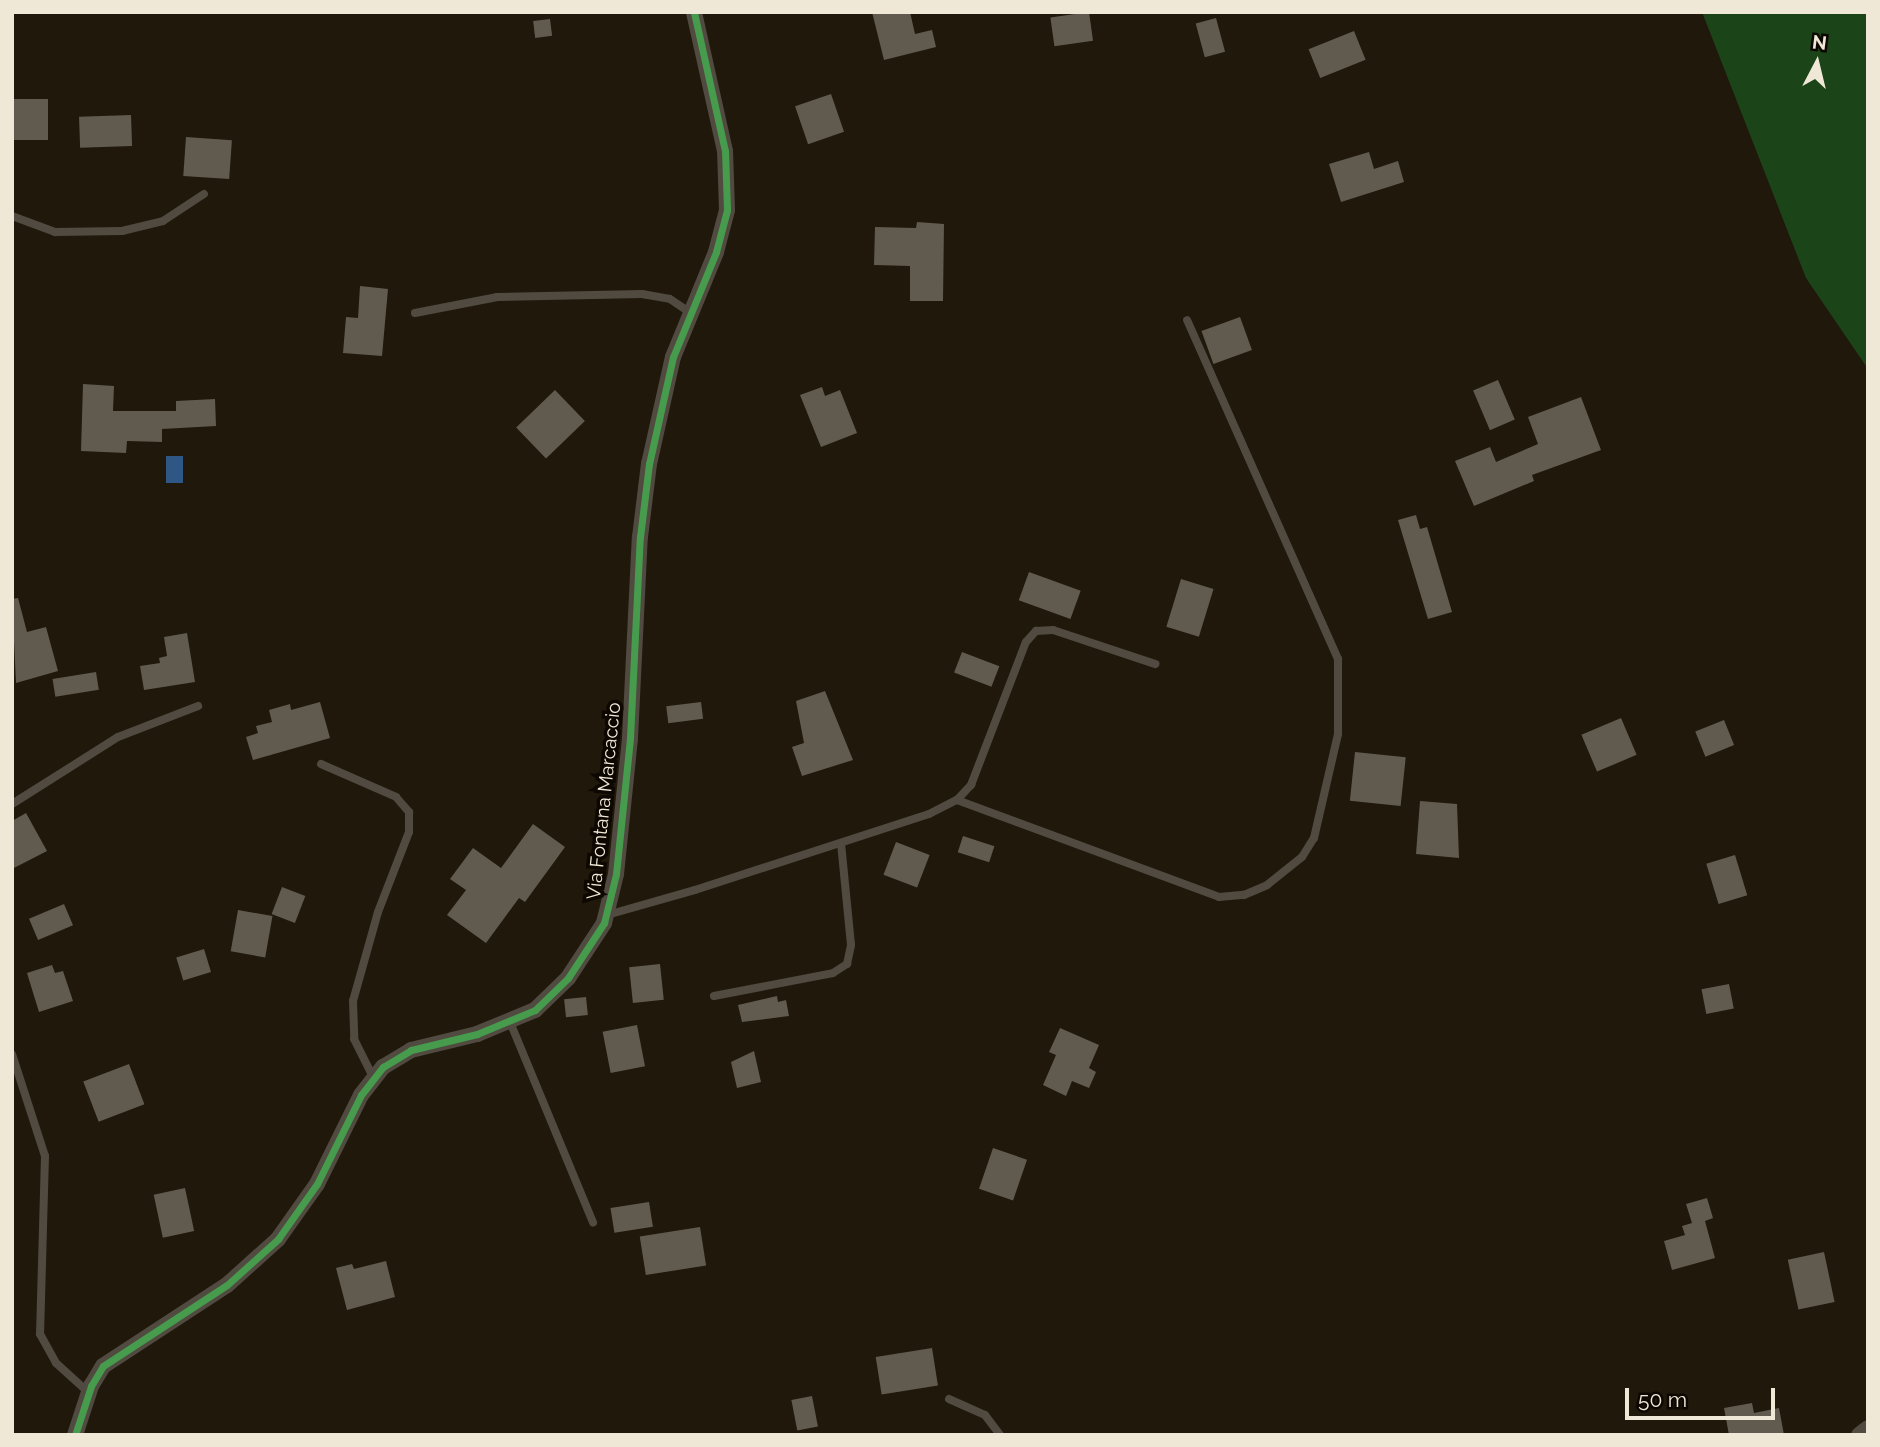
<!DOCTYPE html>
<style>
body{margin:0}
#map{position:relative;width:1880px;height:1447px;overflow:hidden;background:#20180a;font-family:Raleway,sans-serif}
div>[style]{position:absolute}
.green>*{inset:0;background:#1c4419}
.water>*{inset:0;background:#2f5785;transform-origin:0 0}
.building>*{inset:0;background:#615b4f;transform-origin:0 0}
.service>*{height:8px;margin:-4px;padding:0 4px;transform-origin:4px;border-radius:4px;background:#504a40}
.minor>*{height:16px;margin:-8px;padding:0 8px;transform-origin:8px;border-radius:8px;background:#504a40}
.cycleway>*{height:7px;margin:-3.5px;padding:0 3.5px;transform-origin:3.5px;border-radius:3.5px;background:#469c4c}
span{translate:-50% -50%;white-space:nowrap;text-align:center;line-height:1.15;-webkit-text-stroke:7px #0d0701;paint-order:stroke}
.street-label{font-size:19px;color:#f0e8d7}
.frame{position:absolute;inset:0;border:14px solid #f0e8d7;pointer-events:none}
.north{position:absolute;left:1782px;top:28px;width:70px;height:70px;-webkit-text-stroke:5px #0d0701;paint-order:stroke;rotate:7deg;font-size:19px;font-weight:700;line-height:28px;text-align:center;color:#f0e8d7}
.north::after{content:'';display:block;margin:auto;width:24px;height:32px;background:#f0e8d7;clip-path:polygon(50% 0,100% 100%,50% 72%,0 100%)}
.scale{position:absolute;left:1625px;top:1388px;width:150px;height:32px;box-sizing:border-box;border:4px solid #f0e8d7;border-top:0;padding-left:9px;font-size:21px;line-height:24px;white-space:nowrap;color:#f0e8d7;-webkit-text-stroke:5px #0d0701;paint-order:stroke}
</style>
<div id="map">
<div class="green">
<div style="clip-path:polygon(1702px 12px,1868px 12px,1868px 369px,1806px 278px)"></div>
</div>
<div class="water">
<div style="left:183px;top:456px;width:27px;height:17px;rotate:90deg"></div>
</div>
<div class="building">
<div style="clip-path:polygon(872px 12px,910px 12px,915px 34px,932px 30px,936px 47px,884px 60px)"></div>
<div style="left:1089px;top:12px;width:29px;height:39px;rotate:82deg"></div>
<div style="left:1216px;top:18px;width:35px;height:21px;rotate:75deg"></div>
<div style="left:550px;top:19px;width:17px;height:17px;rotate:83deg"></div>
<div style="left:1354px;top:31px;width:31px;height:49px;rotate:68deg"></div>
<div style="left:831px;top:94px;width:40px;height:38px;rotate:71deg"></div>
<div style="left:12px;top:99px;width:36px;height:41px"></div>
<div style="left:131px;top:115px;width:31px;height:52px;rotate:88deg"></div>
<div style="left:186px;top:137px;width:46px;height:39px;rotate:4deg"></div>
<div style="clip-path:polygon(1369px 152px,1374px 169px,1398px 161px,1404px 182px,1341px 202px,1329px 164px)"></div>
<div style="clip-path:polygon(917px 222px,944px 224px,943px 301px,910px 301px,910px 266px,874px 265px,875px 227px,916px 228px)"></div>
<div style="clip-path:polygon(360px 286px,388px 289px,382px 356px,343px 353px,346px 317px,358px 318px)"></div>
<div style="left:1240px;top:317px;width:35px;height:41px;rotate:70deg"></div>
<div style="left:1498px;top:380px;width:43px;height:27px;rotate:67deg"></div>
<div style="clip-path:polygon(83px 384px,114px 386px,113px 411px,176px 411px,176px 401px,215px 399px,216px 426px,162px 429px,162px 442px,127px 441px,126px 453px,81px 451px)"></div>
<div style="clip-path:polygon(822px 387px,825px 396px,840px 390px,857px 433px,821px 447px,800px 395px)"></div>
<div style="left:555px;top:390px;width:43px;height:54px;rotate:46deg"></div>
<div style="clip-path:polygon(1581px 397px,1601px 450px,1532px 475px,1534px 481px,1474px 506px,1455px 461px,1490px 447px,1496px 462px,1538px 444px,1528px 417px)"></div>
<div style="clip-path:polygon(1416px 515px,1420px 529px,1427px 527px,1452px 612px,1428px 619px,1398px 520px)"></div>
<div style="left:1029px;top:572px;width:55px;height:30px;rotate:20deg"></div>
<div style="left:1181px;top:579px;width:34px;height:50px;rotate:17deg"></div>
<div style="clip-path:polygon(18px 598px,27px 632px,46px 627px,58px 671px,16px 683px,12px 599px)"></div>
<div style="clip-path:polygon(187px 633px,195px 682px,144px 690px,140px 666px,160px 663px,159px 658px,167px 656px,164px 637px)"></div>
<div style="left:962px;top:652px;width:40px;height:22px;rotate:21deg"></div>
<div style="left:96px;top:672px;width:18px;height:44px;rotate:81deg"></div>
<div style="clip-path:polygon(825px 691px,853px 760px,802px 776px,792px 747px,804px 743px,796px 701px)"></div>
<div style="clip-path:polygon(320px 702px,330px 738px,253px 760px,246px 737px,258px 733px,256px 726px,272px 722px,269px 710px,290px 704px,291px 710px)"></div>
<div style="left:701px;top:702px;width:17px;height:35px;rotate:83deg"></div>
<div style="left:1621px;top:718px;width:40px;height:43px;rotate:67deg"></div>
<div style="left:1724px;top:720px;width:27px;height:31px;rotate:68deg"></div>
<div style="left:1355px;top:752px;width:51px;height:49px;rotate:6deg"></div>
<div style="clip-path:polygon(1420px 801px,1457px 804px,1459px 858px,1416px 854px)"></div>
<div style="clip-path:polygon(26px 813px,47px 851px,12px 869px,12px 821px)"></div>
<div style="clip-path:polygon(533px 824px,565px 847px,525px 902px,519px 898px,486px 943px,447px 915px,466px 890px,450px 879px,473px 848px,501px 868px)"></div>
<div style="left:963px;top:836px;width:33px;height:17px;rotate:18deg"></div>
<div style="left:896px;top:842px;width:36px;height:35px;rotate:21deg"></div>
<div style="left:1735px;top:855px;width:42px;height:30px;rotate:73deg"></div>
<div style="left:282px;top:887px;width:25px;height:29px;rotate:21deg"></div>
<div style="left:64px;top:904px;width:23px;height:38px;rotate:67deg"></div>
<div style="left:238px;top:910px;width:35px;height:42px;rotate:10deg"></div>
<div style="left:204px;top:949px;width:24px;height:29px;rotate:73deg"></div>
<div style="left:660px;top:964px;width:36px;height:31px;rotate:84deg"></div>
<div style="clip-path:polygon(52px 965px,55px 973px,63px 971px,73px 1001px,39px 1012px,27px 973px)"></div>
<div style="left:1729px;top:984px;width:25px;height:28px;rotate:79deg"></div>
<div style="clip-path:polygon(777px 996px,778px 1002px,786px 1000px,789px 1016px,742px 1022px,738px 1005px)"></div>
<div style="left:586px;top:997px;width:18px;height:22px;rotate:84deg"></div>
<div style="left:637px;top:1025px;width:42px;height:35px;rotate:79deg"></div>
<div style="clip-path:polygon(1060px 1028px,1099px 1045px,1089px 1068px,1096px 1072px,1089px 1088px,1072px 1081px,1066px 1096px,1043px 1085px,1056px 1055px,1049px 1052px)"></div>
<div style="clip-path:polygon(754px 1051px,761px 1082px,737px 1088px,731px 1062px)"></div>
<div style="left:129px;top:1064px;width:43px;height:49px;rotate:69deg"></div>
<div style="left:993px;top:1148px;width:36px;height:43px;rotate:19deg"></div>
<div style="left:185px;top:1188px;width:44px;height:32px;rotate:78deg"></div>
<div style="clip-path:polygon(1707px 1198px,1713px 1218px,1705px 1221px,1715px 1258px,1672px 1270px,1664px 1241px,1685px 1235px,1682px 1226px,1692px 1223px,1686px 1204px)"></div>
<div style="left:649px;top:1202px;width:25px;height:39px;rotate:81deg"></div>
<div style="left:700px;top:1227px;width:39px;height:61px;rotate:81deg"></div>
<div style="left:1824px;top:1252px;width:51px;height:37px;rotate:78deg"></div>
<div style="clip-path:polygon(386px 1261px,395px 1297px,347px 1310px,336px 1268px,352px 1264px,354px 1269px)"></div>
<div style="left:932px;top:1348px;width:38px;height:57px;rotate:81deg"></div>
<div style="left:812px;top:1396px;width:31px;height:21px;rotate:79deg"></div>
<div style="clip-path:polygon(1752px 1403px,1754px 1413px,1779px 1408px,1784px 1435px,1729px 1435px,1724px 1408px)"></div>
</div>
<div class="service">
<div style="left:12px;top:216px;width:46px;rotate:20.4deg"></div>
<div style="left:55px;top:232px;width:67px;rotate:-0.9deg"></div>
<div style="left:122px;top:231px;width:42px;rotate:-13.7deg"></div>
<div style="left:163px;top:221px;width:49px;rotate:-33.4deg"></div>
<div style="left:415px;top:313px;width:84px;rotate:-11deg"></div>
<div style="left:497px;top:297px;width:145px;rotate:-1.2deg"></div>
<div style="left:642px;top:294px;width:28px;rotate:10deg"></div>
<div style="left:670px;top:299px;width:23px;rotate:34deg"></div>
<div style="left:321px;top:764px;width:82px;rotate:23.7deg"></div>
<div style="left:396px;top:797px;width:20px;rotate:49deg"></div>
<div style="left:409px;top:812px;width:20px;rotate:90deg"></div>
<div style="left:409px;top:832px;width:86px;rotate:111.2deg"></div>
<div style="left:378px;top:912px;width:92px;rotate:105.7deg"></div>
<div style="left:353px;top:1001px;width:38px;rotate:88deg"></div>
<div style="left:354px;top:1039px;width:42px;rotate:63.4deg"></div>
<div style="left:957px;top:800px;width:279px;rotate:20.3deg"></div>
<div style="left:1219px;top:897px;width:25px;rotate:-5deg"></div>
<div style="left:1244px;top:895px;width:25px;rotate:-23deg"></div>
<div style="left:1267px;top:885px;width:45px;rotate:-38.7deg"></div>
<div style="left:1302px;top:857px;width:22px;rotate:-58deg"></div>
<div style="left:1314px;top:838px;width:107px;rotate:-77deg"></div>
<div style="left:1338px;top:734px;width:75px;rotate:-90deg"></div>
<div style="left:1338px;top:659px;width:371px;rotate:-114deg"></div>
<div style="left:12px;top:804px;width:125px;rotate:-32.3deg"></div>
<div style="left:118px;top:737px;width:86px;rotate:-21.2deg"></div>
<div style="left:607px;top:915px;width:91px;rotate:-15.9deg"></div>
<div style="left:695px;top:890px;width:246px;rotate:-18deg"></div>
<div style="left:929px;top:814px;width:31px;rotate:-27deg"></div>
<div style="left:957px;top:800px;width:21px;rotate:-47deg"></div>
<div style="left:971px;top:785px;width:153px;rotate:-69deg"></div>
<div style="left:1026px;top:642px;width:15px;rotate:-48deg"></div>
<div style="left:1036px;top:631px;width:17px;rotate:-3deg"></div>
<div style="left:1053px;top:630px;width:108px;rotate:18.4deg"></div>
<div style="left:714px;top:996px;width:121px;rotate:-10.9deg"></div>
<div style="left:833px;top:973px;width:17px;rotate:-33deg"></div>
<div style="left:847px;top:964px;width:19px;rotate:-78deg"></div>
<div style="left:851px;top:945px;width:102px;rotate:-95.6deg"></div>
<div style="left:510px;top:1022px;width:217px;rotate:67.5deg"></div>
<div style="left:12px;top:1054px;width:107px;rotate:72.1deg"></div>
<div style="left:45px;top:1156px;width:178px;rotate:91.6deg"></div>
<div style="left:40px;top:1334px;width:33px;rotate:61deg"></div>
<div style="left:56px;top:1363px;width:43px;rotate:42.2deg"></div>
<div style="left:949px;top:1399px;width:39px;rotate:24deg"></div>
<div style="left:985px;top:1415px;width:25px;rotate:53deg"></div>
</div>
<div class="minor">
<div style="left:75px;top:1435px;width:52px;rotate:-71.9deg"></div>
<div style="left:91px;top:1386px;width:23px;rotate:-59deg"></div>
<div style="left:103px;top:1366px;width:148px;rotate:-33.2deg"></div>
<div style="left:227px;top:1285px;width:69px;rotate:-42deg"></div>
<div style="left:278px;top:1239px;width:67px;rotate:-54.7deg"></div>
<div style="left:317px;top:1184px;width:99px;rotate:-63.7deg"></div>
<div style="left:361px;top:1095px;width:36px;rotate:-52deg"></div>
<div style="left:383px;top:1067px;width:33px;rotate:-31deg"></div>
<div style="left:411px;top:1050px;width:68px;rotate:-13.6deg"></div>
<div style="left:477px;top:1034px;width:63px;rotate:-22.5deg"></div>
<div style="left:535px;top:1010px;width:46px;rotate:-44.1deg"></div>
<div style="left:568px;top:978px;width:66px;rotate:-56.8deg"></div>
<div style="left:604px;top:923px;width:50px;rotate:-76.2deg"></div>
<div style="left:616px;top:874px;width:137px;rotate:-84.1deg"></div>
<div style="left:630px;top:738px;width:201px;rotate:-87.2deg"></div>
<div style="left:640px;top:537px;width:74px;rotate:-83deg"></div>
<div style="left:649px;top:464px;width:110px;rotate:-77.4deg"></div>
<div style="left:673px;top:357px;width:113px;rotate:-67.7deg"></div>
<div style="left:716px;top:252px;width:43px;rotate:-75.3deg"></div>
<div style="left:727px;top:210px;width:59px;rotate:-91.9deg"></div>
<div style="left:725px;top:151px;width:142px;rotate:-102.6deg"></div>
<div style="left:1859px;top:1435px;width:11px;rotate:-38deg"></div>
</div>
<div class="cycleway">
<div style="left:75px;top:1435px;width:52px;rotate:-71.9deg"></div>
<div style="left:91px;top:1386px;width:23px;rotate:-59deg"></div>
<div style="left:103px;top:1366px;width:148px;rotate:-33.2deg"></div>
<div style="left:227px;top:1285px;width:69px;rotate:-42deg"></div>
<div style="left:278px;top:1239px;width:67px;rotate:-54.7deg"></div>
<div style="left:317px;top:1184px;width:99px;rotate:-63.7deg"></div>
<div style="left:361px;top:1095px;width:36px;rotate:-52deg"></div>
<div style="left:383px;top:1067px;width:33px;rotate:-31deg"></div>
<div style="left:411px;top:1050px;width:68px;rotate:-13.6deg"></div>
<div style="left:477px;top:1034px;width:63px;rotate:-22.5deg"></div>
<div style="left:535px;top:1010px;width:46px;rotate:-44.1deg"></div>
<div style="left:568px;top:978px;width:66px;rotate:-56.8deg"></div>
<div style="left:604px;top:923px;width:50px;rotate:-76.2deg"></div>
<div style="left:616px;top:874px;width:137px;rotate:-84.1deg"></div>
<div style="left:630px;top:738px;width:201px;rotate:-87.2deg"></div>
<div style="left:640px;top:537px;width:74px;rotate:-83deg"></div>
<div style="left:649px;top:464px;width:110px;rotate:-77.4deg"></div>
<div style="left:673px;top:357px;width:113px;rotate:-67.7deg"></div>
<div style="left:716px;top:252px;width:43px;rotate:-75.3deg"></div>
<div style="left:727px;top:210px;width:59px;rotate:-91.9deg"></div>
<div style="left:725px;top:151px;width:142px;rotate:-102.6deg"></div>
</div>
<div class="street-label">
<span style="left:604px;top:801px;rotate:-84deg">Via Fontana Marcaccio</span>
</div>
<div class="frame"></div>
<div class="north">N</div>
<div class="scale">50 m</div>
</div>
